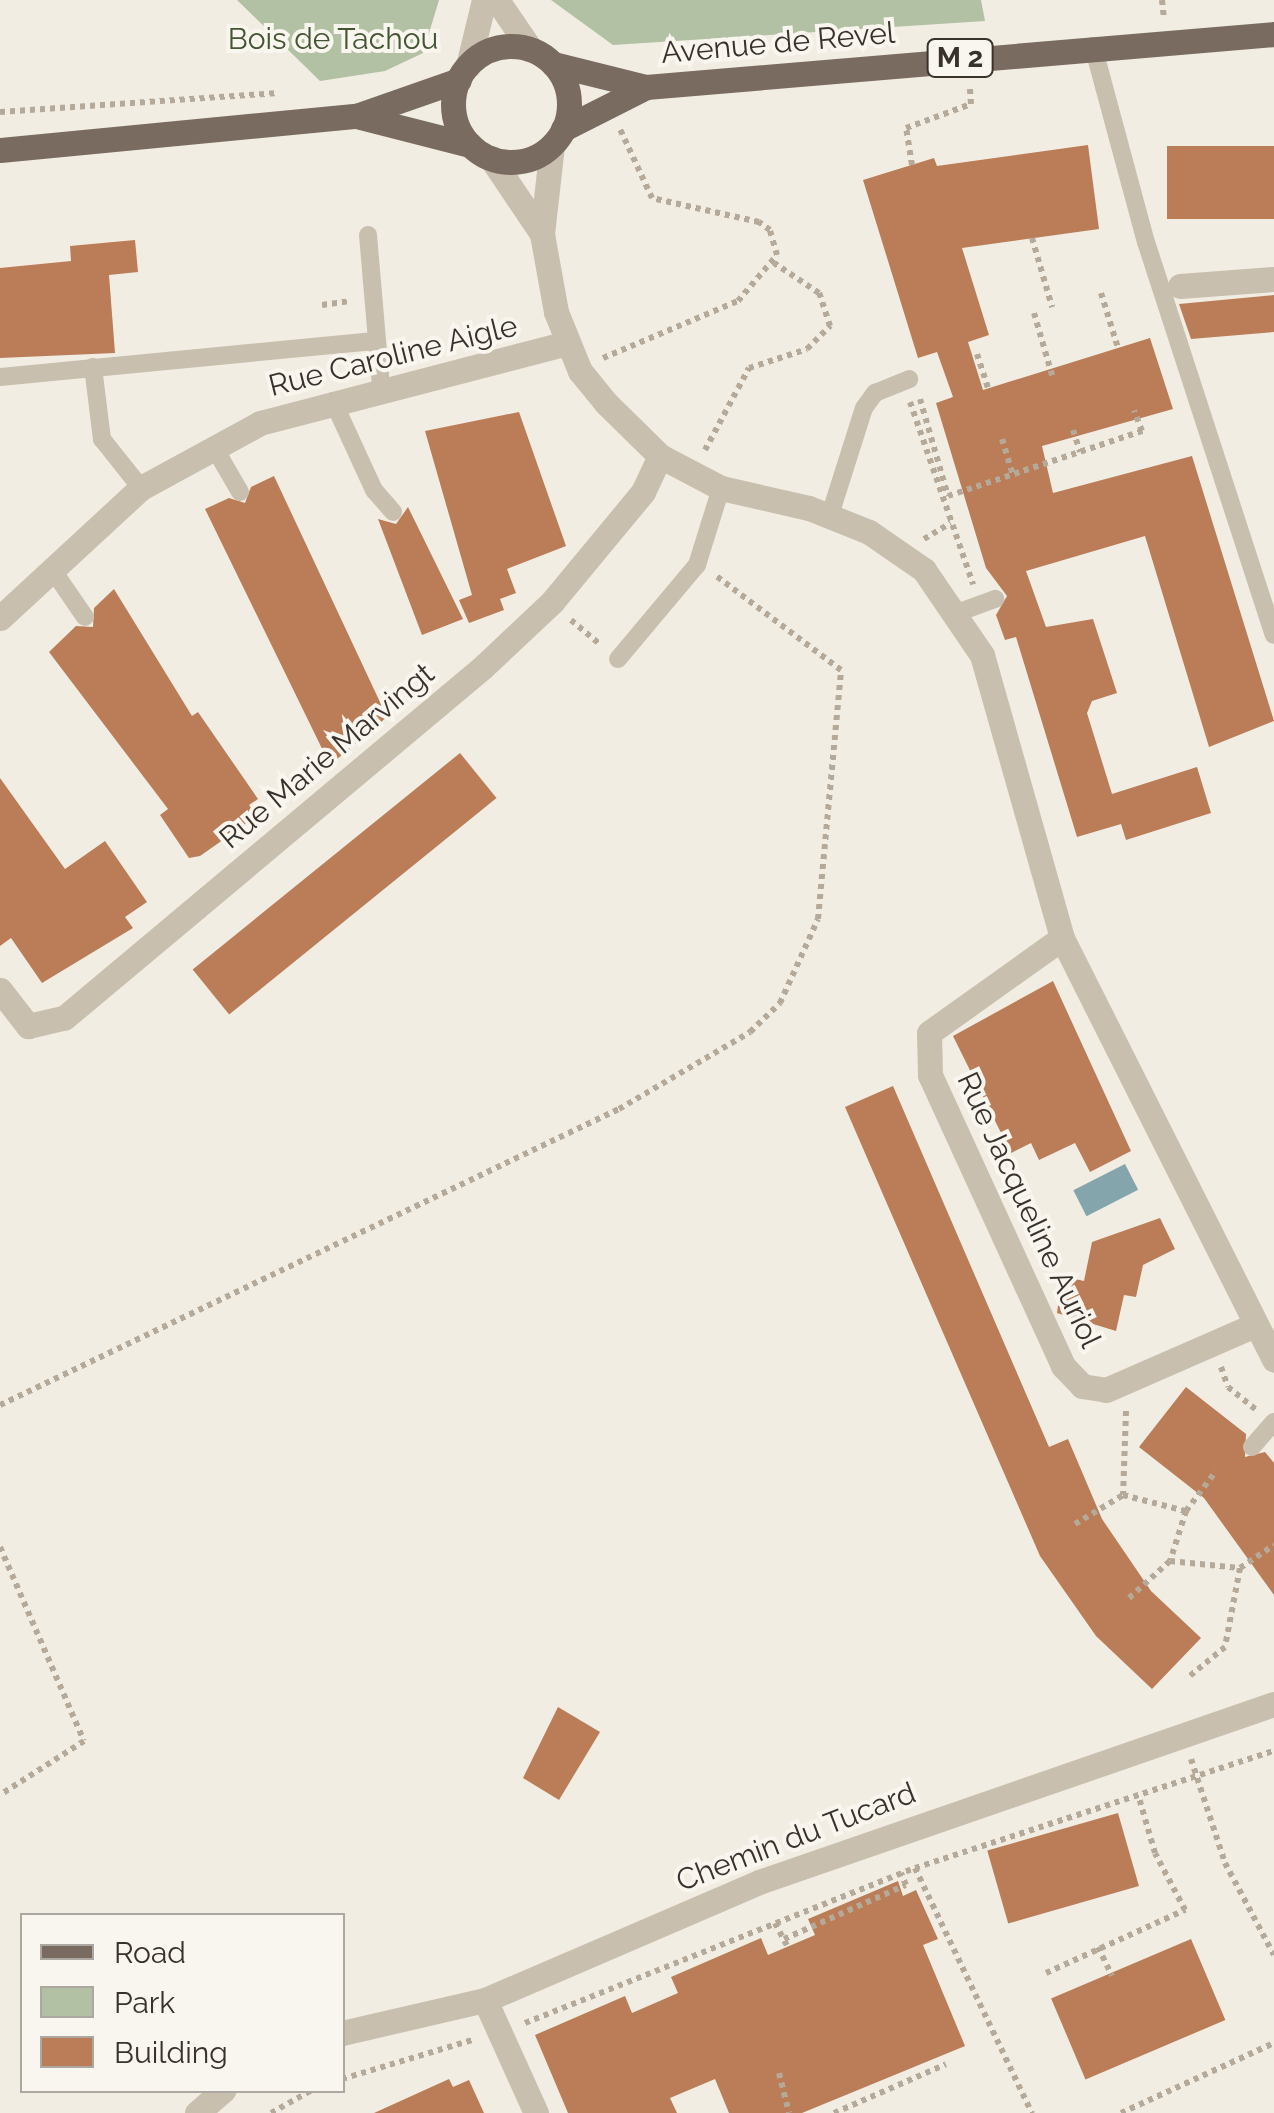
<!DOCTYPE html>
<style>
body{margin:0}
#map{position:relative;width:1274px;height:2113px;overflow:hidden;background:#f2ede2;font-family:Raleway,sans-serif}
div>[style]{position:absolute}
.green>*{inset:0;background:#b2c0a3}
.water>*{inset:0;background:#84a5ac;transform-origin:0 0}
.building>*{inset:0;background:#ba7d57;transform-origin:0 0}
.path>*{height:6px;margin-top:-3px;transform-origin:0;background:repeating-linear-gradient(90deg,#b5a999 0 5px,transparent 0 10px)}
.service>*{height:18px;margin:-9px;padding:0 9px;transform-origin:9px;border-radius:9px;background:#c9bfaf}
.minor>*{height:25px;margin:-12.5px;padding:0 12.5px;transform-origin:12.5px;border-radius:12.5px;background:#c9bfaf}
.primary>*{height:25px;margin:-12.5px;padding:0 12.5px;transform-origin:12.5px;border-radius:12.5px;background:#796b5f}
.primary>.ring{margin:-12.5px;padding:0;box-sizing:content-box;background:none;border:25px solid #796b5f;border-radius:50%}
span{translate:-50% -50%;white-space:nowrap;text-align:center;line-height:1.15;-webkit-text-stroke:8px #f9f6ef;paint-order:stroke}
.shield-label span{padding:2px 8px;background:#f9f6ef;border:2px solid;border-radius:8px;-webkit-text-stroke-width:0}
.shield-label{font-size:28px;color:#39322c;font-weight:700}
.park-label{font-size:30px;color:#435532}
.street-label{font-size:30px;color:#39322c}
.legend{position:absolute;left:20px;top:1913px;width:325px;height:180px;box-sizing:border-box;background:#f9f6ef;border:2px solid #aca8a1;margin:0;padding:12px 18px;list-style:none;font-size:30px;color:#39322c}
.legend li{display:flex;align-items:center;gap:20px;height:50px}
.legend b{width:50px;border:2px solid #aca8a1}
</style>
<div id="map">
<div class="green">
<div style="clip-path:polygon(237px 0,439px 0,423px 53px,385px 71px,320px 81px)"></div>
<div style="clip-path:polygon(551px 0,981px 0,985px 21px,613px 45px)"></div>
</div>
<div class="water">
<div style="left:1125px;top:1164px;width:29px;height:58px;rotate:63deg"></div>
</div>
<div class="building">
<div style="clip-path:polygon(1088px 145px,1099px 229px,962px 248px,989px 335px,968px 342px,983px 390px,1150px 338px,1173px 409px,1042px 446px,1053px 493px,1192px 456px,1274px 721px,1209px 747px,1145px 536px,1026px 571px,1046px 627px,1093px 619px,1117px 693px,1092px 701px,1087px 713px,1112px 794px,1197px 767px,1211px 813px,1126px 840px,1121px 824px,1077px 837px,1016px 637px,1005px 640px,996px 615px,1007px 596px,986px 568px,936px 403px,953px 397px,937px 352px,918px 358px,863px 180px,934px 158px,937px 166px)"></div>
<div style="left:1274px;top:146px;width:73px;height:107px;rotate:90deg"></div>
<div style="clip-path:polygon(135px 240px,138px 272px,109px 275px,115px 353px,0 358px,0 268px,71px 261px,70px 246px)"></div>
<div style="clip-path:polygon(1274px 295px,1274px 332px,1191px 339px,1179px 304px)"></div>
<div style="clip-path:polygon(519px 412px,566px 546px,507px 569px,516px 593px,500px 599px,504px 610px,469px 623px,459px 600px,472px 595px,425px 431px)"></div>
<div style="clip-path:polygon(274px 476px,387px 717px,330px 765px,205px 509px,229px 498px,245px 503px,251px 487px)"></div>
<div style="clip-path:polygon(408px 507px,463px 619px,422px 635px,378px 519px,396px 524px)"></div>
<div style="clip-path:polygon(114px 589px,192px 716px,198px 712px,258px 799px,249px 805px,257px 816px,200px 856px,189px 858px,160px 815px,168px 809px,49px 652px,76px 626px,93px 627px,94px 608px)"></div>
<div style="left:460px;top:753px;width:58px;height:344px;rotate:51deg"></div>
<div style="clip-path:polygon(0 778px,65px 869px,105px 841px,147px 902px,125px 917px,133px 928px,42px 983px,11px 938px,0 946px)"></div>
<div style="clip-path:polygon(1053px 981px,1131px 1151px,1090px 1172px,1075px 1143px,1039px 1160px,1031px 1143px,1011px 1153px,953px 1036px)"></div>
<div style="clip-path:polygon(893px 1086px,1049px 1447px,1068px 1439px,1102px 1519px,1151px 1591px,1201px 1638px,1152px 1689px,1096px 1636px,1040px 1556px,845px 1107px)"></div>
<div style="clip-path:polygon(1160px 1218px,1175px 1249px,1143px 1265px,1136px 1297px,1124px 1295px,1116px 1331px,1057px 1313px,1062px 1276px,1084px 1281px,1092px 1242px)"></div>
<div style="clip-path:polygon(1186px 1387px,1246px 1434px,1245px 1457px,1265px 1452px,1274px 1463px,1274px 1595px,1204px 1498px,1139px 1447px)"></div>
<div style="clip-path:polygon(558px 1707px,600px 1732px,559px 1800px,523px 1778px)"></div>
<div style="left:1118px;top:1813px;width:76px;height:136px;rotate:74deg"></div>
<div style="clip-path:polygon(898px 1881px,903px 1896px,916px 1890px,938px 1939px,923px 1945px,965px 2046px,802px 2113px,729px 2113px,715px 2079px,670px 2098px,677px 2113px,568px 2113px,535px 2035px,625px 1996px,632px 2013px,678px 1993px,671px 1977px,761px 1938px,768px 1955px,815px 1935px,808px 1919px)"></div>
<div style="left:1191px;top:1939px;width:88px;height:152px;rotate:67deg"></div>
<div style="clip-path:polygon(449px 2079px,453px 2087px,469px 2080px,484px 2113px,374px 2113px)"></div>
</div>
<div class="path">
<div style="left:1162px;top:0;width:18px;rotate:84deg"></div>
<div style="left:0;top:112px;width:279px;rotate:-3.9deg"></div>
<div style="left:912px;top:165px;width:37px;rotate:-99deg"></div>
<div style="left:906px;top:128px;width:69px;rotate:-20.3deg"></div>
<div style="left:971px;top:104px;width:15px;rotate:-94deg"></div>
<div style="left:1032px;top:238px;width:72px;rotate:73.8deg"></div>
<div style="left:1101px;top:293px;width:58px;rotate:72.8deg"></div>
<div style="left:322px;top:305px;width:28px;rotate:-8deg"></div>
<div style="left:1034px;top:313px;width:65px;rotate:73.8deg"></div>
<div style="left:977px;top:354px;width:36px;rotate:72deg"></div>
<div style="left:603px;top:358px;width:147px;rotate:-22.9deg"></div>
<div style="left:738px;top:301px;width:60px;rotate:-49.7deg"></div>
<div style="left:777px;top:255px;width:26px;rotate:-106deg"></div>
<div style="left:770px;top:230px;width:14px;rotate:-144deg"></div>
<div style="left:759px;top:222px;width:110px;rotate:-167.4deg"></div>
<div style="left:652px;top:198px;width:78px;rotate:-114.9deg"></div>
<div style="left:920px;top:399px;width:101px;rotate:73.9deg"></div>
<div style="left:948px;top:496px;width:205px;rotate:-18.5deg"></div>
<div style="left:1142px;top:431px;width:22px;rotate:-111deg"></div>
<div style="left:910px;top:402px;width:193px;rotate:70.9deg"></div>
<div style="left:1073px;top:430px;width:23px;rotate:72deg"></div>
<div style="left:1002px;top:439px;width:38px;rotate:73deg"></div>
<div style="left:705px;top:450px;width:93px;rotate:-61.8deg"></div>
<div style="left:749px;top:368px;width:61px;rotate:-18.1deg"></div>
<div style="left:807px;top:349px;width:33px;rotate:-45deg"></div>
<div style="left:830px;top:326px;width:35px;rotate:-108deg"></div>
<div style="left:819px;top:293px;width:54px;rotate:-146.3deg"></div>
<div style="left:924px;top:539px;width:31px;rotate:-31deg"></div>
<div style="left:571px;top:620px;width:38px;rotate:40deg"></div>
<div style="left:1221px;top:1367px;width:21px;rotate:71deg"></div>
<div style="left:1228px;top:1387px;width:36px;rotate:39deg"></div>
<div style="left:0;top:1405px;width:686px;rotate:-25.56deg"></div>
<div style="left:619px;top:1109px;width:152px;rotate:-30.4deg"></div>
<div style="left:750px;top:1032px;width:42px;rotate:-44deg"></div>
<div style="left:780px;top:1003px;width:92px;rotate:-65.7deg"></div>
<div style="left:818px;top:919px;width:250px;rotate:-84.7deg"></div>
<div style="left:841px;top:670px;width:158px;rotate:-143deg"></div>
<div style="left:1126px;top:1411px;width:84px;rotate:92deg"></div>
<div style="left:1123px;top:1495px;width:65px;rotate:14.3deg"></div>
<div style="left:1186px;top:1511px;width:52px;rotate:107.7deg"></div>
<div style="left:1170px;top:1561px;width:70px;rotate:5.7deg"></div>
<div style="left:1240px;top:1568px;width:80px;rotate:100.8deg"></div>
<div style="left:1225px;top:1647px;width:50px;rotate:140.6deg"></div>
<div style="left:1186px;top:1511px;width:50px;rotate:-53.1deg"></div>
<div style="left:1075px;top:1524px;width:56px;rotate:-31.1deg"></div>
<div style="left:0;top:1547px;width:211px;rotate:66.6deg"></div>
<div style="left:84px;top:1741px;width:100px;rotate:147.3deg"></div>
<div style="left:1240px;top:1568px;width:41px;rotate:-34.1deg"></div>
<div style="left:1129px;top:1598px;width:55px;rotate:-42.1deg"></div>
<div style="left:1191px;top:1759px;width:109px;rotate:71.9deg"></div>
<div style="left:1225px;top:1863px;width:104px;rotate:62deg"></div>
<div style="left:915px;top:1868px;width:272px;rotate:64.5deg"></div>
<div style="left:775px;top:1923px;width:27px;rotate:62deg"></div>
<div style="left:784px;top:1939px;width:133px;rotate:-23.9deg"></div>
<div style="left:906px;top:1885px;width:13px;rotate:-113deg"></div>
<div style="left:1098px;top:1947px;width:32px;rotate:64deg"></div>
<div style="left:1046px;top:1973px;width:153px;rotate:-24.4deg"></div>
<div style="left:1185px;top:1910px;width:64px;rotate:-117.8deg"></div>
<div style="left:1155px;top:1853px;width:57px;rotate:-106.2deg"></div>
<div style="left:525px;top:2023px;width:420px;rotate:-21.7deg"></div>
<div style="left:915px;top:1868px;width:378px;rotate:-18.1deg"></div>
<div style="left:779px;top:2073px;width:41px;rotate:76deg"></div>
<div style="left:342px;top:2079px;width:139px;rotate:-16.7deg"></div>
<div style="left:271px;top:2113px;width:47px;rotate:-29.3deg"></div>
<div style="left:834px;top:2113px;width:122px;rotate:-23.6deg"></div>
<div style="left:1121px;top:2113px;width:168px;rotate:-24.6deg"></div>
</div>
<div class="service">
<div style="left:1093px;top:46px;width:203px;rotate:74.9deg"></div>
<div style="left:1146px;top:242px;width:413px;rotate:72deg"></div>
<div style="left:368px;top:235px;width:154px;rotate:85.1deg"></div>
<div style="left:93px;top:367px;width:73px;rotate:82.9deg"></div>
<div style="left:102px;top:439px;width:63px;rotate:51.5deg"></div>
<div style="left:0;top:377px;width:376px;rotate:-5.5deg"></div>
<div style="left:333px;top:401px;width:98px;rotate:65.3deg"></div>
<div style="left:374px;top:490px;width:29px;rotate:49deg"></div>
<div style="left:214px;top:447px;width:52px;rotate:60deg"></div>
<div style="left:830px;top:515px;width:112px;rotate:-72.4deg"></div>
<div style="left:864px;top:408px;width:19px;rotate:-54deg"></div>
<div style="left:875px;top:393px;width:37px;rotate:-22deg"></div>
<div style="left:52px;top:569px;width:58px;rotate:55.5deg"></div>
<div style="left:954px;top:614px;width:44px;rotate:-20.1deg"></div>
<div style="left:618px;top:659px;width:123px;rotate:-50deg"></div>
<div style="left:697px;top:565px;width:81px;rotate:-72.7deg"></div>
<div style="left:1252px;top:1447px;width:33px;rotate:-49deg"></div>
</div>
<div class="minor">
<div style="left:497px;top:0;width:60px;rotate:55.8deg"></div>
<div style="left:468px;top:66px;width:68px;rotate:-76.4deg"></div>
<div style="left:552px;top:145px;width:90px;rotate:96.4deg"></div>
<div style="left:542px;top:234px;width:79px;rotate:79.8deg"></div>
<div style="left:556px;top:312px;width:64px;rotate:67.9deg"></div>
<div style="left:580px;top:371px;width:41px;rotate:50.9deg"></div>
<div style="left:606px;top:403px;width:76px;rotate:44.5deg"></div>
<div style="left:660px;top:456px;width:69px;rotate:27.7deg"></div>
<div style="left:721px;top:488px;width:90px;rotate:12.8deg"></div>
<div style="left:809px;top:508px;width:65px;rotate:21.8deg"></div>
<div style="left:869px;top:532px;width:67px;rotate:34.6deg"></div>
<div style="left:924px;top:570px;width:103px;rotate:55.7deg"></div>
<div style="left:982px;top:655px;width:294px;rotate:74.2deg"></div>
<div style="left:1062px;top:938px;width:472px;rotate:63.3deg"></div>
<div style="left:491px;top:158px;width:92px;rotate:56.1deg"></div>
<div style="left:1180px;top:286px;width:94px;rotate:-4.3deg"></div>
<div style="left:0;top:618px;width:192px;rotate:-42.7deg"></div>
<div style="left:141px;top:488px;width:136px;rotate:-28.6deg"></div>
<div style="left:260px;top:423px;width:317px;rotate:-14.6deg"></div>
<div style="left:1062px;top:938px;width:163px;rotate:144.5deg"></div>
<div style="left:929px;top:1033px;width:42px;rotate:88.6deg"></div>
<div style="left:930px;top:1075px;width:320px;rotate:65.4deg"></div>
<div style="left:1063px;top:1366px;width:28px;rotate:46deg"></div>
<div style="left:1082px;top:1386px;width:24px;rotate:9deg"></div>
<div style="left:1106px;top:1390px;width:163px;rotate:-23.6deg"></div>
<div style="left:0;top:990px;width:46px;rotate:52.1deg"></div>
<div style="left:28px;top:1026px;width:37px;rotate:-13deg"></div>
<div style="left:64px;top:1018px;width:547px;rotate:-39.95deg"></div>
<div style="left:483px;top:667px;width:95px;rotate:-43.3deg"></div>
<div style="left:552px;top:602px;width:143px;rotate:-50.4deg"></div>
<div style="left:643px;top:492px;width:40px;rotate:-65deg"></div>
<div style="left:485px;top:2000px;width:124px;rotate:65.7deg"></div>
<div style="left:342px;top:2033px;width:147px;rotate:-13deg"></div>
<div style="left:485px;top:2000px;width:298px;rotate:-23.3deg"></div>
<div style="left:759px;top:1882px;width:545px;rotate:-19.07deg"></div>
<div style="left:197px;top:2113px;width:35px;rotate:-41deg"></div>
</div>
<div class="primary">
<div class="ring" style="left:453px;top:46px;width:91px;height:91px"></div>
<div style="left:553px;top:64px;width:96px;rotate:13.9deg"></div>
<div style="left:646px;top:87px;width:630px;rotate:-4.82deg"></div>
<div style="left:356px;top:116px;width:118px;rotate:14.3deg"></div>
<div style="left:563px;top:129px;width:93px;rotate:-26.8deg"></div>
<div style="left:0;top:150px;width:358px;rotate:-5.5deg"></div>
<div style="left:356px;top:116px;width:109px;rotate:-19.3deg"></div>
</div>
<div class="shield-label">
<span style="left:960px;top:58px">M 2</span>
</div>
<div class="park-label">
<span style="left:333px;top:39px">Bois de Tachou</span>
</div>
<div class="street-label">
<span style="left:778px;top:43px;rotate:-5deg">Avenue de Revel</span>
<span style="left:393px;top:356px;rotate:-14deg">Rue Caroline Aigle</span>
<span style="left:327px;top:756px;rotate:-40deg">Rue Marie Marvingt</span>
<span style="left:1029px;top:1210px;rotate:65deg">Rue Jacqueline Auriol</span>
<span style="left:796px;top:1837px;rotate:-21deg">Chemin du Tucard</span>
</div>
<ul class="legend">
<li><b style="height:12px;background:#796b5f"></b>Road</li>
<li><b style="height:28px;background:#b2c0a3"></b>Park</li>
<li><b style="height:28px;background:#ba7d57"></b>Building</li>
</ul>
</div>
